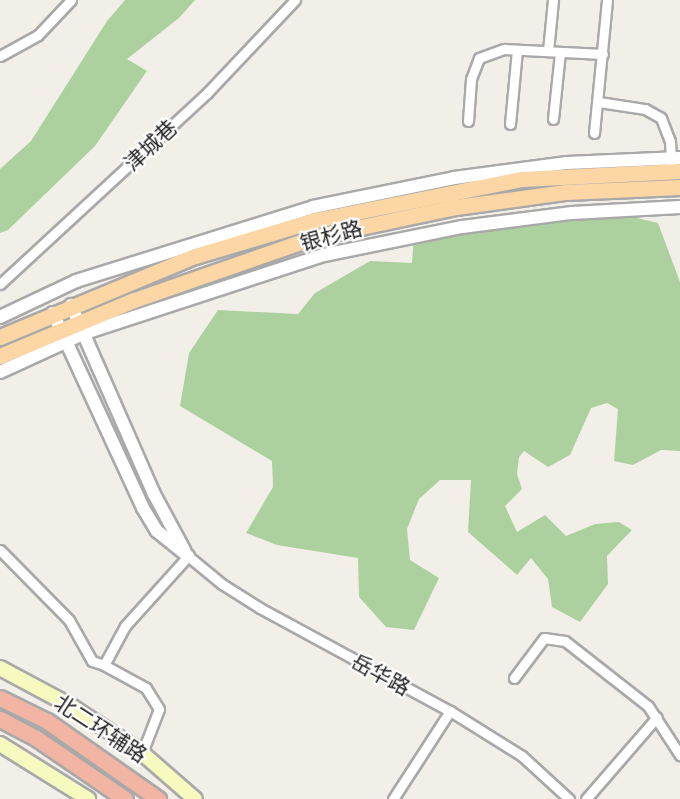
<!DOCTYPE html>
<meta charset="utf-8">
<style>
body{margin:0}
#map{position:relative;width:680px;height:799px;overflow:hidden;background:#f2efe9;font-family:Barlow,"Noto Sans SC",sans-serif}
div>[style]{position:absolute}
.forest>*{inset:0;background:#add19e}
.roads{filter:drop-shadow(2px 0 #a9a9a9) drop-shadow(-2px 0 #a9a9a9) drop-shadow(0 2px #a9a9a9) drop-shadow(0 -2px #a9a9a9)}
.minor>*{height:9px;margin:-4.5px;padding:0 4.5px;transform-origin:4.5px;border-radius:4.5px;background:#fff}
.tertiary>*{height:12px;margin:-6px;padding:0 6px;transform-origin:6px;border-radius:6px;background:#fff}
.secondary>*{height:14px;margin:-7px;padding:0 7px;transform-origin:7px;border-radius:7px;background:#f7fabf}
.primary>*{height:15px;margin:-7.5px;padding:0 7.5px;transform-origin:7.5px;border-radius:7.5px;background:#fcd6a4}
.trunk>*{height:15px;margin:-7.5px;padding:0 7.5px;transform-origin:7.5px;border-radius:7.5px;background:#f2b4a3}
span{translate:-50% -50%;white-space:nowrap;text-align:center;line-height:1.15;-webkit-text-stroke:4.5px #fff;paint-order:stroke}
.street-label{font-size:21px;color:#222}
</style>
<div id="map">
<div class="forest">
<div style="clip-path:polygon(125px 0,195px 0,179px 18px,127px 59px,147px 71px,95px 146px,8px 230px,0 233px,0 169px,31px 141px,107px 21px)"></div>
<div style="clip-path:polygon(616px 213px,658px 223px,680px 282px,680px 451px,661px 450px,633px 465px,614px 461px,618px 409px,607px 403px,591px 408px,570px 455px,548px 467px,524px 451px,519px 457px,517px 474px,522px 489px,505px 506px,517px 532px,545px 515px,566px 536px,595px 524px,619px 522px,632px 530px,607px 556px,608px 584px,580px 622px,552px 607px,548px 579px,531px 558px,517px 575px,468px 532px,471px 480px,440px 480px,419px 499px,407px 529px,410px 560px,439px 578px,414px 630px,386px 627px,359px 597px,358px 558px,277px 545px,246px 533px,273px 487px,272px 461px,180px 406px,189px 353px,218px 310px,298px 314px,315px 293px,370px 261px,412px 263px,414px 237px)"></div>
</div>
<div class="roads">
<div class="minor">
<div style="left:548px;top:51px;width:51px;rotate:-84.4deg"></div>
<div style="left:0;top:56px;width:43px;rotate:-28.9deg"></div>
<div style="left:38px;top:35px;width:48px;rotate:-46.7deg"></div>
<div style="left:599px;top:102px;width:47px;rotate:8.7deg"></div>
<div style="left:645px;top:109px;width:18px;rotate:29deg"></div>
<div style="left:661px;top:118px;width:25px;rotate:69deg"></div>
<div style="left:670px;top:141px;width:22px;rotate:87deg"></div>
<div style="left:553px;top:119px;width:67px;rotate:-84deg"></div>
<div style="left:468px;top:121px;width:42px;rotate:-85.9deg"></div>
<div style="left:471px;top:79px;width:22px;rotate:-69deg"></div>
<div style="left:479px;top:58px;width:27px;rotate:-20deg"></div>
<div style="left:504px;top:49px;width:99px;rotate:2.9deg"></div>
<div style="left:510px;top:124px;width:74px;rotate:-84.6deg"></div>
<div style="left:594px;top:133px;width:134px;rotate:-84.4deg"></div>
<div style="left:0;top:284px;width:282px;rotate:-42.7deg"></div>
<div style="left:207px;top:93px;width:128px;rotate:-46.6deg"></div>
<div style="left:0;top:550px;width:98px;rotate:45.4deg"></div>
<div style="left:69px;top:620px;width:47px;rotate:60.7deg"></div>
<div style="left:92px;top:661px;width:13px;rotate:18deg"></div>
<div style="left:514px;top:678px;width:50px;rotate:-53.1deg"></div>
<div style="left:544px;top:638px;width:21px;rotate:8deg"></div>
<div style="left:565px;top:641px;width:105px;rotate:38.1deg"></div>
<div style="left:648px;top:706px;width:59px;rotate:56.9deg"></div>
<div style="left:142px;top:753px;width:47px;rotate:-68.9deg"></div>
<div style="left:159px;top:709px;width:25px;rotate:-122deg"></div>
<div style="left:146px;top:688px;width:48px;rotate:-151.3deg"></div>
<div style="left:104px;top:665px;width:44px;rotate:-61.7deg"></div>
<div style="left:125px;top:626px;width:94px;rotate:-48deg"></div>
<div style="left:188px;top:556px;width:44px;rotate:39.5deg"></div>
<div style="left:222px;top:584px;width:45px;rotate:32.3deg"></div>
<div style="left:260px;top:608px;width:216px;rotate:28.5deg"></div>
<div style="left:450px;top:711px;width:85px;rotate:32deg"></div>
<div style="left:522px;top:756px;width:64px;rotate:42.5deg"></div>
<div style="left:393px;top:799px;width:105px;rotate:-57.1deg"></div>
<div style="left:586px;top:799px;width:108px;rotate:-49.1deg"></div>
</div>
<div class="tertiary">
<div style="left:71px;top:305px;width:206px;rotate:66.3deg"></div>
<div style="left:154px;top:494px;width:64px;rotate:61.8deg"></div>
<div style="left:53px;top:313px;width:215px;rotate:65.2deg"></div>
<div style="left:143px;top:508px;width:27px;rotate:59deg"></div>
<div style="left:157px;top:531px;width:40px;rotate:39deg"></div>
<div style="left:0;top:317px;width:84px;rotate:-25.3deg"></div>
<div style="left:76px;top:281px;width:248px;rotate:-17.3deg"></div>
<div style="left:313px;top:207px;width:144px;rotate:-11.6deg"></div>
<div style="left:454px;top:178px;width:114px;rotate:-7.6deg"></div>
<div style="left:567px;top:163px;width:113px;rotate:-2.5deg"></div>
<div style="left:0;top:372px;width:94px;rotate:-24.6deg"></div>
<div style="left:85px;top:333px;width:251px;rotate:-18.1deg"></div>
<div style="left:324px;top:255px;width:141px;rotate:-11.5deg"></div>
<div style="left:462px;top:227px;width:111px;rotate:-7.3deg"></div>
<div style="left:572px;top:213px;width:108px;rotate:-3.2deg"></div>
</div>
<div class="secondary">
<div style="left:0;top:668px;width:81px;rotate:28.2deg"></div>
<div style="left:71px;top:706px;width:85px;rotate:33.5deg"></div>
<div style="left:142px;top:753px;width:70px;rotate:41deg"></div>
<div style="left:0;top:744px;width:104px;rotate:32deg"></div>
</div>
<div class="primary">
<div style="left:0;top:337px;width:211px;rotate:-22.6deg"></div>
<div style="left:195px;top:256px;width:126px;rotate:-16.6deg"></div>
<div style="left:316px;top:220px;width:210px;rotate:-11.3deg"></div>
<div style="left:522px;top:179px;width:158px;rotate:-2.9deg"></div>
<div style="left:0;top:356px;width:145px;rotate:-22.7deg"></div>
<div style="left:134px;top:300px;width:195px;rotate:-19.2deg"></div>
<div style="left:318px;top:236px;width:141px;rotate:-11.9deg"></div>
<div style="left:456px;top:207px;width:111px;rotate:-7.8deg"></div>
<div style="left:566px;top:192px;width:114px;rotate:-2.5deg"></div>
</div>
<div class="trunk">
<div style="left:0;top:698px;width:52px;rotate:26.1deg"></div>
<div style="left:47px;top:721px;width:136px;rotate:35.1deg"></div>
<div style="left:0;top:719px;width:41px;rotate:27.8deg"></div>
<div style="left:36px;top:738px;width:108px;rotate:34.4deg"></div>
</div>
</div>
<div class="street-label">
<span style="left:150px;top:145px;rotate:-43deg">津城巷</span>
<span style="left:331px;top:235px;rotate:-15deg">银杉路</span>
<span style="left:381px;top:674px;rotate:28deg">岳华路</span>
<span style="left:101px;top:728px;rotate:33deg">北二环辅路</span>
</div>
</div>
